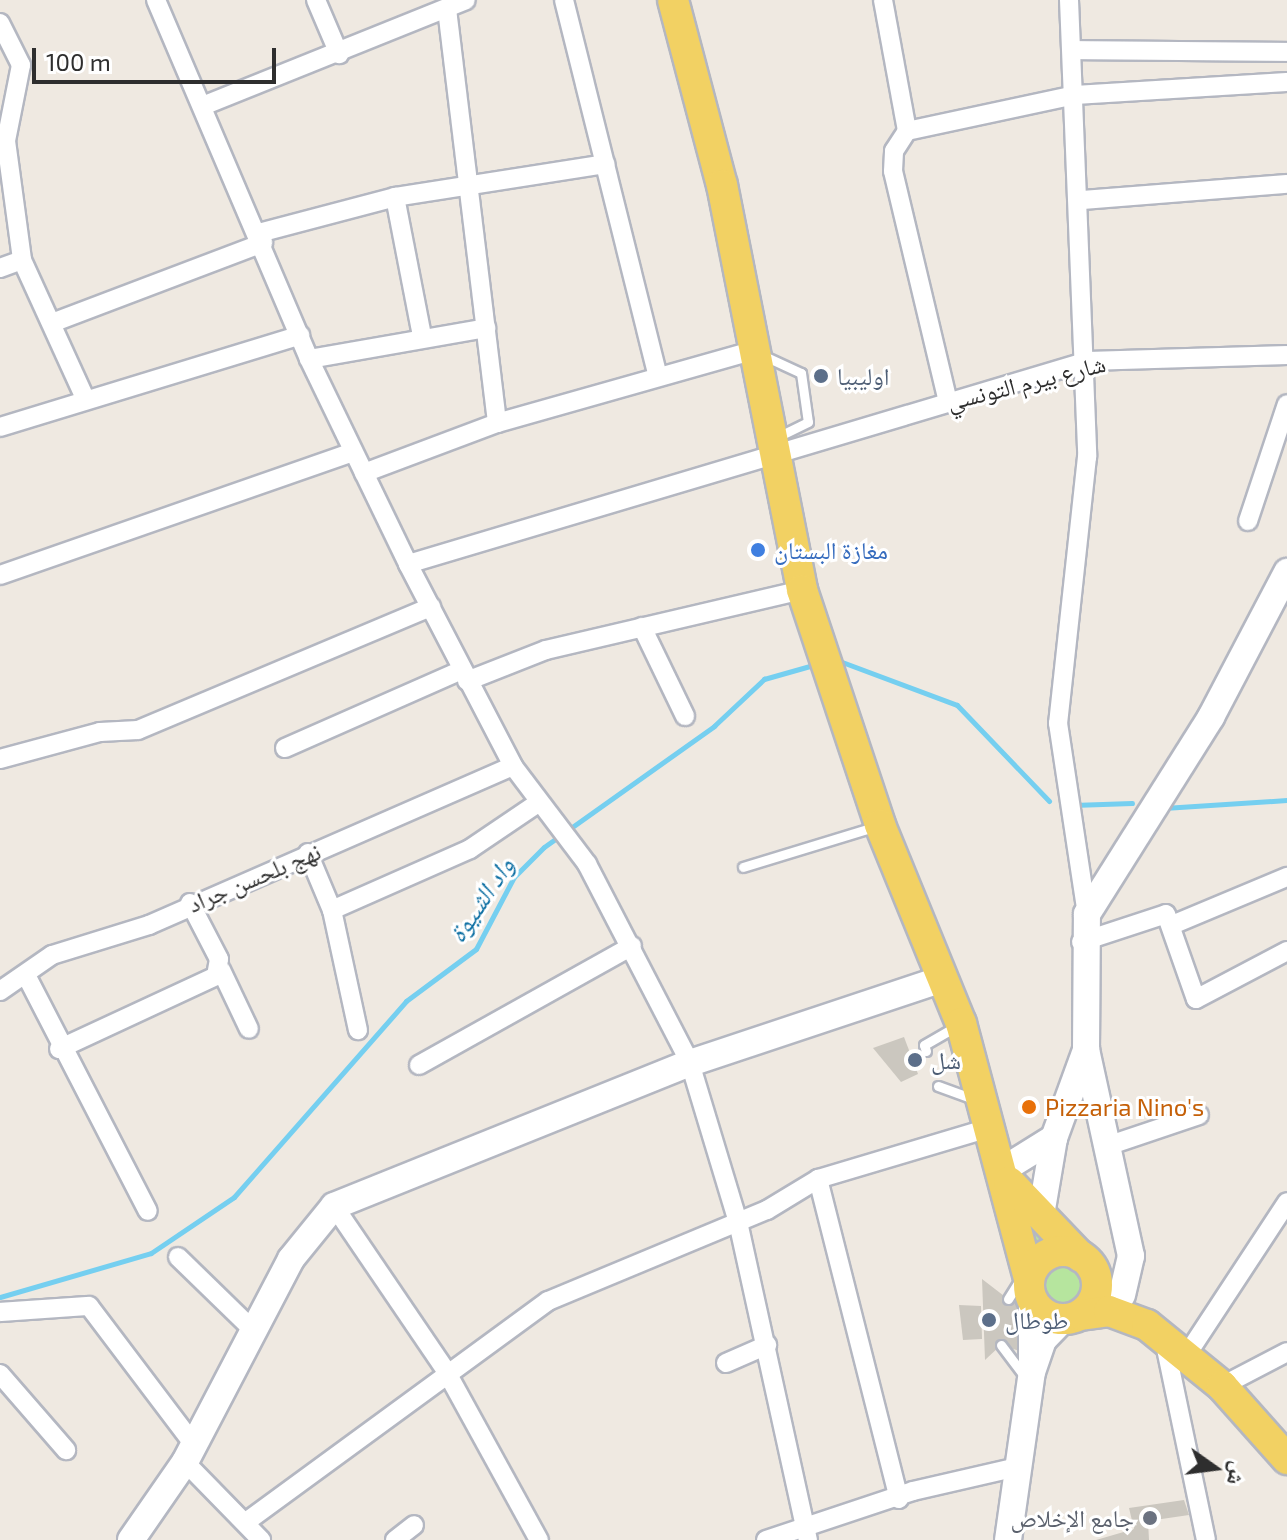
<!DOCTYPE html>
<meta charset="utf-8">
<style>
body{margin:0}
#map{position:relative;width:1287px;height:1540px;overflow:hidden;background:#efe9e1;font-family:"Exo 2","Noto Naskh Arabic",sans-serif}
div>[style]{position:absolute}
.green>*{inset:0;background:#b6e59e}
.round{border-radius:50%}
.stream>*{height:5px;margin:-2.5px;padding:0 2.5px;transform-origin:2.5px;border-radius:2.5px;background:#75cff0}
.building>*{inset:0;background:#cbc7bf}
.roads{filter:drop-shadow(2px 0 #b4b7c1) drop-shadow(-2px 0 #b4b7c1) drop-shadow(0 2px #b4b7c1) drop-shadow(0 -2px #b4b7c1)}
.lane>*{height:9px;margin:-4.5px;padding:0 4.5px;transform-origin:4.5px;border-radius:4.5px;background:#fff}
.street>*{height:18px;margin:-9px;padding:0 9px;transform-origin:9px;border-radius:9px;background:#fff}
.secondary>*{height:26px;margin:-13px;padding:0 13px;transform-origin:13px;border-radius:13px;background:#fff}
.primary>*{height:30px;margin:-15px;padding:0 15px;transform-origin:15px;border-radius:15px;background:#f2d163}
.primary>.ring{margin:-15px;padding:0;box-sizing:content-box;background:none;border:30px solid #f2d163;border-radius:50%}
.dots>*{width:22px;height:22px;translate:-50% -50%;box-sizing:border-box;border:4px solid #fff;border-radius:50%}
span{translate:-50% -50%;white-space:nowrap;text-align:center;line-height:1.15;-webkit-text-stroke:6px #fff;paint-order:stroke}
.service-label{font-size:24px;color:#4e5e75}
.left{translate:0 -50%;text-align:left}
.street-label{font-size:24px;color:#2e2e2e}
.shop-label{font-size:24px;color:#366cbe}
.food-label{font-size:24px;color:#c56008}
.worship-label{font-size:24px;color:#5b616d}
.right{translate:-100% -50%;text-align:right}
.water-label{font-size:26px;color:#0d6fa3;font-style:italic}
.north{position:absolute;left:1175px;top:1428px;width:80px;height:80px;-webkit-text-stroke:6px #fff;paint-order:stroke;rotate:104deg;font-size:22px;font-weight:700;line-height:32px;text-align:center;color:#2e2e2e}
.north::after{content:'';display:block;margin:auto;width:28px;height:36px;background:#2e2e2e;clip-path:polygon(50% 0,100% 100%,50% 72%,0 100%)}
.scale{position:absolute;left:32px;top:48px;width:244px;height:36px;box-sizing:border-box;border:4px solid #2e2e2e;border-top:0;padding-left:10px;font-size:24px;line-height:28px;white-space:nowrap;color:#2e2e2e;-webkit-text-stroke:6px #fff;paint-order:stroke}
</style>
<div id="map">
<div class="green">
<div style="clip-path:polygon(1030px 1211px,1066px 1247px,1037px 1260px)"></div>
<div class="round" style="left:1042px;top:1261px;width:44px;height:44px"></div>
</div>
<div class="stream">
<div style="left:834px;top:659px;width:131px;rotate:20.5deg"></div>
<div style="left:957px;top:705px;width:133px;rotate:46.2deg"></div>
<div style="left:1073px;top:805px;width:59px;rotate:-1.9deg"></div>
<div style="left:1164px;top:808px;width:123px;rotate:-3.7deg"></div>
<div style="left:0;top:1297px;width:157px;rotate:-16.2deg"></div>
<div style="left:151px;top:1253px;width:100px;rotate:-34deg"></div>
<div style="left:234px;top:1197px;width:261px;rotate:-48.7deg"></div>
<div style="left:406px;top:1001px;width:87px;rotate:-36.6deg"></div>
<div style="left:476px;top:949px;width:81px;rotate:-62.2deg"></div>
<div style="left:514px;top:877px;width:42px;rotate:-45deg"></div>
<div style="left:544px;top:847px;width:209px;rotate:-35.4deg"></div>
<div style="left:714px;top:726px;width:69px;rotate:-43.2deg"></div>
<div style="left:764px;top:679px;width:55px;rotate:-15.8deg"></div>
</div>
<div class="building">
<div style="clip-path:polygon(904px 1037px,918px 1074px,901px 1082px,873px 1048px)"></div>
<div style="clip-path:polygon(982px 1279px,1008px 1299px,1018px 1280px,1023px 1352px,1001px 1345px,985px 1360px)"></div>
<div style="clip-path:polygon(959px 1305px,981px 1306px,982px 1339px,963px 1340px)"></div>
<div style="clip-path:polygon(1184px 1500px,1189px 1515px,1148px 1521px,1149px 1540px,1096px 1540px,1134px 1529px,1129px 1508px)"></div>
</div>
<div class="roads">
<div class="lane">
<div style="left:762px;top:355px;width:43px;rotate:24.8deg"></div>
<div style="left:801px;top:373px;width:49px;rotate:81.9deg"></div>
<div style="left:808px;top:422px;width:37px;rotate:154deg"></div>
<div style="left:743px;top:867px;width:140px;rotate:-17deg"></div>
<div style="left:926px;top:1051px;width:6px;rotate:-108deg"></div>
<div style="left:924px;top:1045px;width:39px;rotate:-30deg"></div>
<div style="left:938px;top:1086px;width:38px;rotate:20deg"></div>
<div style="left:1008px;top:1299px;width:28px;rotate:-58deg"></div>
<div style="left:1001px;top:1345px;width:40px;rotate:53deg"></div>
</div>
<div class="street">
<div style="left:156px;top:0;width:390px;rotate:66.9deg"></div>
<div style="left:309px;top:359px;width:228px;rotate:64.2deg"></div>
<div style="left:408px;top:564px;width:228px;rotate:62.5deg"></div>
<div style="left:513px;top:766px;width:123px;rotate:52.9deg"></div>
<div style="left:587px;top:864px;width:224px;rotate:62.6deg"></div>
<div style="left:690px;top:1063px;width:166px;rotate:73.2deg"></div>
<div style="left:738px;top:1222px;width:326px;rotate:77.6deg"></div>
<div style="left:316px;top:0;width:59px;rotate:66.9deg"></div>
<div style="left:564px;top:0;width:388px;rotate:76deg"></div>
<div style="left:883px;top:0;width:133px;rotate:79.6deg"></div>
<div style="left:1069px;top:0;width:457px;rotate:87.7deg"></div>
<div style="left:1087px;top:457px;width:268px;rotate:96.2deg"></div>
<div style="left:1058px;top:723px;width:193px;rotate:81.4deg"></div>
<div style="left:447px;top:9px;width:417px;rotate:83.1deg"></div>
<div style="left:0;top:23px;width:47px;rotate:63.4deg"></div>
<div style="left:21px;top:65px;width:77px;rotate:101.2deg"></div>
<div style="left:6px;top:141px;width:120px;rotate:82.3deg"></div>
<div style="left:22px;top:260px;width:152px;rotate:65.5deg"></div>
<div style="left:1072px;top:50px;width:215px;rotate:0.5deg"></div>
<div style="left:205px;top:105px;width:281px;rotate:-21.9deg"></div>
<div style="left:395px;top:197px;width:142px;rotate:79deg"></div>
<div style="left:1082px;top:200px;width:206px;rotate:-4.5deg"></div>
<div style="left:259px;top:233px;width:141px;rotate:-14.8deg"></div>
<div style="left:395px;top:197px;width:213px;rotate:-8.9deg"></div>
<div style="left:0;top:268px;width:23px;rotate:-20deg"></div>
<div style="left:52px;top:323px;width:226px;rotate:-20.8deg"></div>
<div style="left:309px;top:359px;width:180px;rotate:-9.9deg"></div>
<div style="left:948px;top:402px;width:237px;rotate:-103.4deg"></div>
<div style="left:893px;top:171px;width:20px;rotate:-87deg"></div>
<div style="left:894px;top:151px;width:24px;rotate:-57deg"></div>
<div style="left:907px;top:131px;width:172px;rotate:-12.1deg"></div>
<div style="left:1075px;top:95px;width:212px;rotate:-3.5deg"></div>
<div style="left:0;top:427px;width:314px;rotate:-17deg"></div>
<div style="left:364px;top:473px;width:142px;rotate:-20.6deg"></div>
<div style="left:497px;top:423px;width:265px;rotate:-15.8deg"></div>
<div style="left:1248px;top:521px;width:123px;rotate:-71.6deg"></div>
<div style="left:408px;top:564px;width:710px;rotate:-16.62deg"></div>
<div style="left:1088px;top:361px;width:199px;rotate:-1.7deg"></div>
<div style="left:0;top:575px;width:374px;rotate:-19.2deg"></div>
<div style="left:642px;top:627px;width:99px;rotate:64.2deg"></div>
<div style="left:467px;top:681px;width:85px;rotate:-21.4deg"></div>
<div style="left:546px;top:650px;width:263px;rotate:-13.2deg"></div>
<div style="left:285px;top:748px;width:193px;rotate:-23.8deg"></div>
<div style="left:0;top:759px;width:104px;rotate:-15.1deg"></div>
<div style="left:100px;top:732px;width:38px;rotate:-3deg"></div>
<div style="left:138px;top:730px;width:318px;rotate:-22.8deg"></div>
<div style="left:308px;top:853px;width:62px;rotate:67.2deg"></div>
<div style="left:332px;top:910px;width:123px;rotate:77.8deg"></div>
<div style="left:332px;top:910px;width:151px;rotate:-23.8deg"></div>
<div style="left:470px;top:849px;width:82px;rotate:-34.1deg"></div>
<div style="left:1172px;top:925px;width:125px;rotate:-22.7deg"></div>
<div style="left:1081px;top:942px;width:89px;rotate:-18.2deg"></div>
<div style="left:1166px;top:914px;width:90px;rotate:70.6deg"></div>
<div style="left:1196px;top:999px;width:103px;rotate:-27.8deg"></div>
<div style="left:221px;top:970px;width:65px;rotate:64.6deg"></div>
<div style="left:27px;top:977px;width:263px;rotate:62.7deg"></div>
<div style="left:0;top:991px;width:63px;rotate:-34.7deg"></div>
<div style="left:52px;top:955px;width:102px;rotate:-17.2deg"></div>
<div style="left:149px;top:925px;width:397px;rotate:-23.6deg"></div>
<div style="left:59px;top:1049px;width:173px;rotate:-24.9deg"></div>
<div style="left:216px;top:976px;width:17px;rotate:-80deg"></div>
<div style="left:219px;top:959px;width:63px;rotate:-117.4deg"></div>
<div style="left:419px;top:1065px;width:244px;rotate:-29.2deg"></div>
<div style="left:1107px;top:1146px;width:97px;rotate:-18.6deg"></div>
<div style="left:818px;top:1179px;width:330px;rotate:75.8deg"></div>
<div style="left:334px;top:1206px;width:199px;rotate:55.8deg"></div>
<div style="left:446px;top:1371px;width:193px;rotate:61.2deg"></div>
<div style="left:178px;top:1257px;width:103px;rotate:44.2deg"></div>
<div style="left:0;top:1312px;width:89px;rotate:-3.9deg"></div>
<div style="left:89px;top:1306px;width:174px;rotate:52.9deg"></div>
<div style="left:1164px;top:1339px;width:205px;rotate:78.2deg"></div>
<div style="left:1186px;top:1356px;width:184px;rotate:-56.7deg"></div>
<div style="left:726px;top:1363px;width:45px;rotate:-23.7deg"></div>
<div style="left:0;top:1374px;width:101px;rotate:49deg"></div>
<div style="left:1222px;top:1386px;width:73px;rotate:-27.6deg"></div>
<div style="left:185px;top:1462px;width:109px;rotate:45.7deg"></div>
<div style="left:246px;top:1522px;width:374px;rotate:-36.2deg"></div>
<div style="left:548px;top:1301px;width:237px;rotate:-22.6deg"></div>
<div style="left:767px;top:1210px;width:60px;rotate:-31.3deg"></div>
<div style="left:818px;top:1179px;width:178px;rotate:-16.6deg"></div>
<div style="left:395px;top:1540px;width:24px;rotate:-38deg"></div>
<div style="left:766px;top:1540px;width:155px;rotate:-18.4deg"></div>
<div style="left:913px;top:1491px;width:107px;rotate:-13deg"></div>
</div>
<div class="secondary">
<div style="left:1004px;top:1169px;width:59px;rotate:-31.8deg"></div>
<div style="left:1041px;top:1215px;width:78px;rotate:-80.4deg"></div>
<div style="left:1054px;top:1138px;width:94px;rotate:-70deg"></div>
<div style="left:1122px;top:1295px;width:40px;rotate:-77deg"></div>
<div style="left:1131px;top:1256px;width:211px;rotate:-102.3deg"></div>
<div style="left:1086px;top:1050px;width:136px;rotate:-89.6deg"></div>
<div style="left:1087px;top:914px;width:233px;rotate:-57.8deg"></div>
<div style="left:1211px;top:717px;width:164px;rotate:-62.3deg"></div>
<div style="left:1032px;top:1300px;width:61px;rotate:90deg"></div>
<div style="left:131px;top:1540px;width:95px;rotate:-55.3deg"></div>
<div style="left:185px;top:1462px;width:229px;rotate:-62.4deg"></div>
<div style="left:291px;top:1259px;width:68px;rotate:-50.9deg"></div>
<div style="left:334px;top:1206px;width:384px;rotate:-21.9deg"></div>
<div style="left:690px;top:1063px;width:266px;rotate:-18.4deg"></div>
<div style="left:1008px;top:1540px;width:170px;rotate:-81.9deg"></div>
<div style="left:1032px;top:1372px;width:34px;rotate:-71deg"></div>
<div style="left:1043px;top:1340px;width:28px;rotate:-46deg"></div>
</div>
<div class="primary">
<div style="left:673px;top:0;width:191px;rotate:75.2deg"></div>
<div style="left:722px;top:185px;width:413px;rotate:78.8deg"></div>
<div style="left:802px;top:590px;width:248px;rotate:71.6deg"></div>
<div style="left:880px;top:825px;width:214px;rotate:67.8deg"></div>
<div style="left:961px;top:1023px;width:264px;rotate:75.1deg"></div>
<div style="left:1009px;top:1182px;width:103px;rotate:46.2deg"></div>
<div class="ring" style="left:1029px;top:1251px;width:38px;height:38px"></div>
<div style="left:1081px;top:1315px;width:28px;rotate:-8deg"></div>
<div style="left:1109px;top:1311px;width:40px;rotate:20.2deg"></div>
<div style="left:1147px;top:1325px;width:97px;rotate:39.1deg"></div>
<div style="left:1222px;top:1386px;width:98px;rotate:48.3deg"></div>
</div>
</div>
<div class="dots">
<div style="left:821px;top:376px;background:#5c6f8a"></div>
<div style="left:758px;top:550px;background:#3f7fe0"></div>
<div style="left:915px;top:1060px;background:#5c6f8a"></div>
<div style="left:1029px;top:1107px;background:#e8710a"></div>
<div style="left:989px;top:1320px;background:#5c6f8a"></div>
<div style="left:1150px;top:1518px;background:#6b7280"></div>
</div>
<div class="service-label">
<span class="left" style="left:837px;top:376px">اوليبيا</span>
<span class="left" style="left:931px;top:1060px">شل</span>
<span class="left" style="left:1005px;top:1320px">طوطال</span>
</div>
<div class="street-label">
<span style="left:1026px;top:382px;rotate:-14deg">شارع بيرم التونسي</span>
<span style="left:254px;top:877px;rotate:-23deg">نهج بلحسن جراد</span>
</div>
<div class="shop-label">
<span class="left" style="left:774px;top:550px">مغازة البستان</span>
</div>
<div class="food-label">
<span class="left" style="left:1045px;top:1107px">Pizzaria Nino's</span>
</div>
<div class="worship-label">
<span class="right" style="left:1134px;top:1518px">جامع الإخلاص</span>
</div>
<div class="water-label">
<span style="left:480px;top:899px;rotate:-56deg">واد الشيوة</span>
</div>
<div class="north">ش</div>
<div class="scale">100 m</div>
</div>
